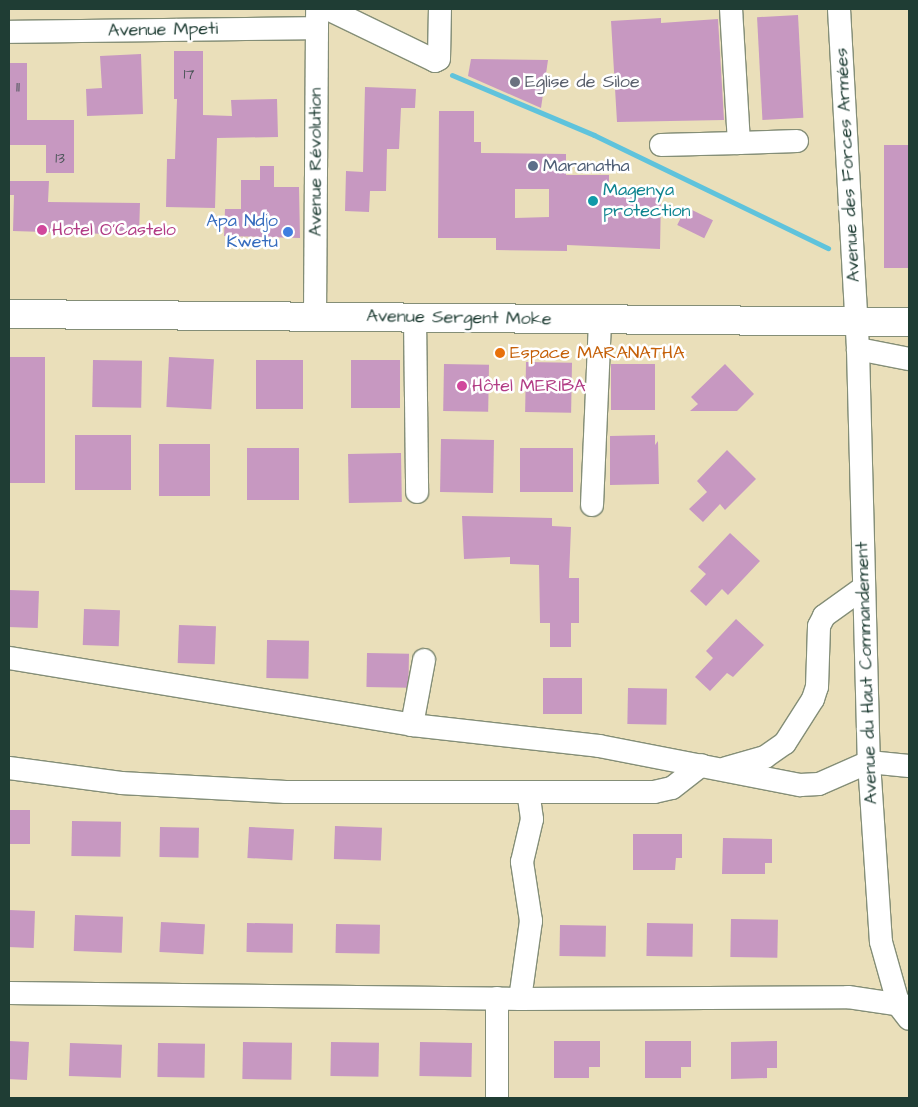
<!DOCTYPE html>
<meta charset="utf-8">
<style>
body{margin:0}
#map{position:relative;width:918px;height:1107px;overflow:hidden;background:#eadfba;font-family:"Architects Daughter",sans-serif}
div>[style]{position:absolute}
.stream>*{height:5px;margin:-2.5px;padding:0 2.5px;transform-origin:2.5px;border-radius:2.5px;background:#5fc3dc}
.building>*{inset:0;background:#c798c1;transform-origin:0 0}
.roads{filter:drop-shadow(1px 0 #848e77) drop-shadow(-1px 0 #848e77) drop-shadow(0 1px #848e77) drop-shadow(0 -1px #848e77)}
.minor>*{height:22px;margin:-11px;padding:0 11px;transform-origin:11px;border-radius:11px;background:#fff}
.major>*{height:28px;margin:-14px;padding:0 14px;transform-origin:14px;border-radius:14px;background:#fff}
.dots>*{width:14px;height:14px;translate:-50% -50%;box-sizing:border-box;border:2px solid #fff;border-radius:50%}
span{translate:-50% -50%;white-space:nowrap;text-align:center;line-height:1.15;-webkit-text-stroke:5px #fff;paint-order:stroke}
.number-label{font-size:15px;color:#495457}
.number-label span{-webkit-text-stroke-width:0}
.street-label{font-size:18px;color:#1f3d34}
.worship-label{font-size:18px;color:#5b616d}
.left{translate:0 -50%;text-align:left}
.service-label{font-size:18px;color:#4e5e75}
.culture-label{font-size:18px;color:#0d838f}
.shop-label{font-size:18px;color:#366cbe}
.right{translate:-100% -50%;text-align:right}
.hotel-label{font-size:18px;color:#b23c85}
.food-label{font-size:18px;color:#c56008}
.frame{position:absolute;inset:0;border:10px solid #1f3d34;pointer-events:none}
</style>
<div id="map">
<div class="stream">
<div style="left:452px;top:75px;width:154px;rotate:22.9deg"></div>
<div style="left:594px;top:135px;width:260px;rotate:25.8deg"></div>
</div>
<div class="building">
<div style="left:798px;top:15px;width:103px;height:41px;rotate:87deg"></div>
<div style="clip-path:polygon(661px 18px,661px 23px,718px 19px,724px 120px,617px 122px,611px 21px)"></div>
<div style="clip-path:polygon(174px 51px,203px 51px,203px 115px,232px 116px,231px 100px,277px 99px,278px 137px,217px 138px,215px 208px,166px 207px,167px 159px,175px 159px,177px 99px,174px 99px)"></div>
<div style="clip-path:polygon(141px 54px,143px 114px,87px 116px,86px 89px,102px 88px,100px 56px)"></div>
<div style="clip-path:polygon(471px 59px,548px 60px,541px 108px,468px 76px)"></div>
<div style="clip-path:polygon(9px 63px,27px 63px,27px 120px,74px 120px,74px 173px,46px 173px,46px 145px,9px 145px)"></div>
<div style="clip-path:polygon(365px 87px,416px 89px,415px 108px,401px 108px,399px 149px,387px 149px,386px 191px,370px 191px,369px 212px,345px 211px,346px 171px,363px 172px)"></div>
<div style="clip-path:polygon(evenodd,439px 111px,474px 111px,474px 142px,481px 142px,481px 153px,566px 154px,566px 175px,609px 175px,609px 195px,661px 196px,660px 249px,567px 245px,567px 251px,496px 250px,496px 238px,438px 238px,439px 111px,515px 189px,549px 189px,549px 217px,515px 218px,515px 189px)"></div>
<div style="left:884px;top:145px;width:25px;height:123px"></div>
<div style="clip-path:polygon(260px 166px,274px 166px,274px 187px,299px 187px,300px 238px,224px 236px,225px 209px,241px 209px,241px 180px,260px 180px)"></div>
<div style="clip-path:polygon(9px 181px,49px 181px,48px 202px,140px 203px,139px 235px,13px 231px,14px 195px,9px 195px)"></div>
<div style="left:686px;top:207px;width:30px;height:20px;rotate:26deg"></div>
<div style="left:9px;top:357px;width:36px;height:126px"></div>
<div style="left:169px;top:357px;width:45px;height:50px;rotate:3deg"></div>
<div style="left:93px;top:360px;width:49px;height:47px;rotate:1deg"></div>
<div style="left:256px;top:360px;width:47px;height:49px"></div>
<div style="left:351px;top:360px;width:49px;height:48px"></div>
<div style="left:526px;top:362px;width:46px;height:50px;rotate:1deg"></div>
<div style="left:444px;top:364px;width:45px;height:47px;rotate:1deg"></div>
<div style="left:611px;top:364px;width:44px;height:46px"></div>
<div style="clip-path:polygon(725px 364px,754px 394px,737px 411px,690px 411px,698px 404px,691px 397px)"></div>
<div style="left:75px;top:435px;width:56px;height:55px"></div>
<div style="clip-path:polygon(655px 435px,655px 445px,658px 441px,659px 484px,610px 485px,610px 436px)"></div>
<div style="left:441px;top:439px;width:53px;height:53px;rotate:1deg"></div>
<div style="left:159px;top:444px;width:51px;height:52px"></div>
<div style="left:247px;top:448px;width:52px;height:52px"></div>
<div style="left:520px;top:448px;width:53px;height:44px"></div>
<div style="clip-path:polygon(727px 450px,756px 479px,725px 510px,720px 504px,703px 522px,689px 509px,707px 492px,697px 481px)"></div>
<div style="left:401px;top:453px;width:49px;height:53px;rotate:89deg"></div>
<div style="clip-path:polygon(462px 516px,552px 518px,552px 526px,571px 527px,569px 578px,579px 578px,579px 623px,571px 623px,571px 647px,550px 647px,550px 623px,540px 623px,539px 565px,510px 564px,510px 557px,464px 559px)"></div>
<div style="clip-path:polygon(730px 533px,760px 561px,728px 595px,722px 589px,706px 606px,690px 591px,706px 574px,698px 567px)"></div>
<div style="left:9px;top:590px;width:30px;height:37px;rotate:2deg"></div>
<div style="left:84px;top:609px;width:36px;height:36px;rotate:2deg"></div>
<div style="clip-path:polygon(736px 619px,764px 645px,733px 677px,727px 673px,710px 691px,695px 677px,713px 658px,706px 651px)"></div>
<div style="left:179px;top:625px;width:37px;height:38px;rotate:2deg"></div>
<div style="left:267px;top:640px;width:42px;height:38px;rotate:1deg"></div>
<div style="left:367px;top:653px;width:42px;height:34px;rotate:1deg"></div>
<div style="left:543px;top:678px;width:39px;height:36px"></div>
<div style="left:628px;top:688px;width:39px;height:36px;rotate:1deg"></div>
<div style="left:9px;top:810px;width:21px;height:34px"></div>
<div style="left:72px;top:821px;width:49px;height:35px;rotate:1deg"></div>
<div style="left:335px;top:826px;width:47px;height:33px;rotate:2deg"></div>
<div style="left:160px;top:827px;width:39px;height:30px;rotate:1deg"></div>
<div style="left:249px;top:827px;width:45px;height:31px;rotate:3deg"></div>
<div style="clip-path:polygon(633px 834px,682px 834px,682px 858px,676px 858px,675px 870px,633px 870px)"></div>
<div style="clip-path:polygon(723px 838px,772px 839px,772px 863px,765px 863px,765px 874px,722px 874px)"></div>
<div style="left:9px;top:910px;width:26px;height:37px;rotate:2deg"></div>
<div style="left:75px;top:915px;width:48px;height:36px;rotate:2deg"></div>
<div style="left:731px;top:919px;width:47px;height:38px;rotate:1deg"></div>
<div style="left:161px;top:922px;width:44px;height:30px;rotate:3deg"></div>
<div style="left:247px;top:923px;width:46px;height:29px;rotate:1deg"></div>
<div style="left:647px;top:923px;width:46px;height:33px;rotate:1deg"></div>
<div style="left:336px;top:924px;width:44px;height:29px;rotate:1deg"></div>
<div style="left:560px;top:925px;width:46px;height:31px;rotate:1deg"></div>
<div style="left:9px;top:1041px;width:20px;height:38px;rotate:3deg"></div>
<div style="clip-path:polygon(554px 1041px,600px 1041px,600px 1067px,589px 1067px,589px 1078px,554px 1078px)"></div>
<div style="clip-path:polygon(645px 1041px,691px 1041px,691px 1067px,681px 1067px,681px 1078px,645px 1078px)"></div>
<div style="clip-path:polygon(777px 1041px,777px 1068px,767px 1068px,767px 1078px,731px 1079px,731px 1042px)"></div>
<div style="left:243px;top:1042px;width:49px;height:37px;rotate:1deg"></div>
<div style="left:331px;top:1042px;width:48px;height:34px;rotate:1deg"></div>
<div style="left:420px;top:1042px;width:52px;height:34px;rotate:1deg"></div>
<div style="left:70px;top:1043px;width:52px;height:33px;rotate:2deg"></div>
<div style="left:158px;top:1043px;width:47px;height:34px;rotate:1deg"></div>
</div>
<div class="roads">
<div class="minor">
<div style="left:328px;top:9px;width:119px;rotate:25.9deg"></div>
<div style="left:435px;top:61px;width:4px;rotate:-27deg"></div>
<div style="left:439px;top:59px;width:50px;rotate:-88.9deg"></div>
<div style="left:839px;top:9px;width:341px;rotate:86.8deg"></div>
<div style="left:858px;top:349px;width:413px;rotate:88.5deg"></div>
<div style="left:869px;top:762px;width:180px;rotate:86.2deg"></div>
<div style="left:881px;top:942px;width:66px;rotate:74.3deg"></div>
<div style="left:899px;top:1006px;width:16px;rotate:52deg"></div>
<div style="left:9px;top:32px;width:308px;rotate:-0.7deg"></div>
<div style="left:739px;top:143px;width:58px;rotate:-2deg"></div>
<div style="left:661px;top:145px;width:78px;rotate:-1.5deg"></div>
<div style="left:739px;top:143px;width:134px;rotate:-93.4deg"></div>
<div style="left:315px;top:315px;width:306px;rotate:-89.6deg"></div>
<div style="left:415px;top:317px;width:175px;rotate:89.3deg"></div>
<div style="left:858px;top:349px;width:52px;rotate:11.1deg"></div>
<div style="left:592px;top:505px;width:185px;rotate:-87.5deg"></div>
<div style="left:9px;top:658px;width:409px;rotate:9.4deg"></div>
<div style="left:412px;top:725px;width:188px;rotate:6.4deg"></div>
<div style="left:599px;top:746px;width:205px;rotate:11deg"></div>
<div style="left:800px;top:785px;width:19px;rotate:-3deg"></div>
<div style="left:819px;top:784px;width:55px;rotate:-23.7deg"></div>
<div style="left:869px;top:762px;width:40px;rotate:5.7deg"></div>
<div style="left:412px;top:725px;width:66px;rotate:-79.5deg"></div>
<div style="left:9px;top:768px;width:113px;rotate:7.6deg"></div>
<div style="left:121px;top:783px;width:165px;rotate:3.1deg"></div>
<div style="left:286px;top:792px;width:368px"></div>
<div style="left:654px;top:792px;width:18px;rotate:-13deg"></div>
<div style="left:672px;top:788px;width:37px;rotate:-38deg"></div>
<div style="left:726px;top:768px;width:41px;rotate:-15.8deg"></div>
<div style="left:765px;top:757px;width:24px;rotate:-35deg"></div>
<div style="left:785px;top:743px;width:52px;rotate:-57.5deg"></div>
<div style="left:813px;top:699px;width:13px;rotate:-72deg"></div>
<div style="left:817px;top:687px;width:61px;rotate:-88.1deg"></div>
<div style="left:819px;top:626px;width:11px;rotate:-63deg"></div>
<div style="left:824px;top:616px;width:48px;rotate:-35.7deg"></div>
<div style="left:9px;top:993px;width:511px;rotate:0.67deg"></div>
<div style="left:520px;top:999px;width:328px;rotate:-0.3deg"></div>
<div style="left:848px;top:997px;width:62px;rotate:8.4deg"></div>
<div style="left:520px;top:999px;width:79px;rotate:-82deg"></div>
<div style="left:531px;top:921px;width:60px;rotate:-98.7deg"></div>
<div style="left:522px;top:862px;width:44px;rotate:-76.9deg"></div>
<div style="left:532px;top:819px;width:27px;rotate:-98deg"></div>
<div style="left:497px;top:1098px;width:100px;rotate:-90deg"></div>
</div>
<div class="major">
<div style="left:9px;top:314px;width:900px;rotate:0.51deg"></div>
</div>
</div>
<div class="dots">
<div style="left:515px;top:82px;background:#6b7280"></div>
<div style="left:533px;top:166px;background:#5c6f8a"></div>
<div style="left:593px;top:201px;background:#0f9aa8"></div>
<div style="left:42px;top:230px;background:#d1479c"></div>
<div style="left:288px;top:232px;background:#3f7fe0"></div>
<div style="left:500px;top:353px;background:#e8710a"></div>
<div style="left:462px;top:386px;background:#d1479c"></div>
</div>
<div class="number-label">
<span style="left:189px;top:75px">17</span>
<span style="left:18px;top:88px">11</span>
<span style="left:60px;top:159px">13</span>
</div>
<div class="street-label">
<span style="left:163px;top:30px;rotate:-1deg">Avenue Mpeti</span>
<span style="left:316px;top:162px;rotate:-90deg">Avenue Révolution</span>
<span style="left:848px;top:165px;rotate:-93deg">Avenue des Forces Armées</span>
<span style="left:459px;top:318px;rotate:1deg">Avenue Sergent Moke</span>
<span style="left:867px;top:673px;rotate:-92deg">Avenue du Haut Commandement</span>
</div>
<div class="worship-label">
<span class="left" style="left:525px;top:82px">Eglise de Siloe</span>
</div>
<div class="service-label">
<span class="left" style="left:543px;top:166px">Maranatha</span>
</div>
<div class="culture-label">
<span class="left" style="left:603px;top:201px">Magenya<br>protection</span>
</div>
<div class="shop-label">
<span class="right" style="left:278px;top:232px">Apa Ndjo<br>Kwetu</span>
</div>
<div class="hotel-label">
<span class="left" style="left:52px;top:230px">Hotel O'Castelo</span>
<span class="left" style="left:472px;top:386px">Hôtel MERIBA</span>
</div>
<div class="food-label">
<span class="left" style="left:510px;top:353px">Espace MARANATHA</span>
</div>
<div class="frame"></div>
</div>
